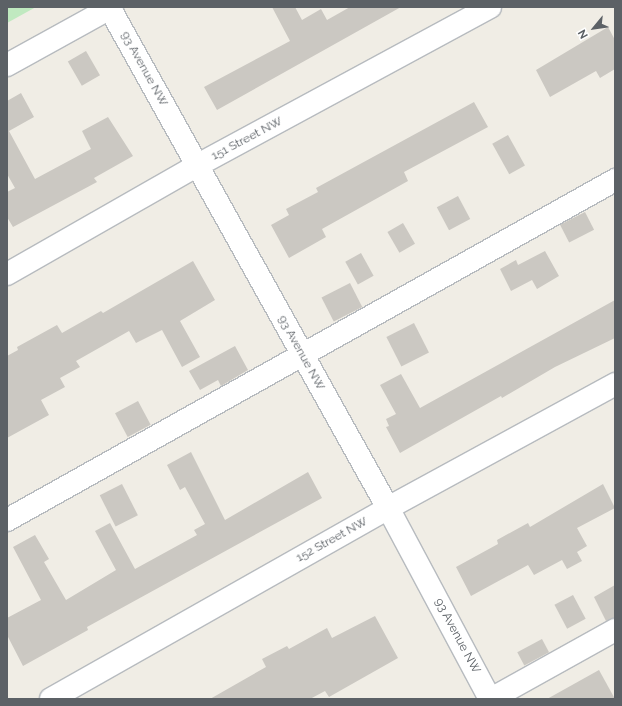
<!DOCTYPE html>
<style>
body{margin:0}
#map{position:relative;width:622px;height:706px;overflow:hidden;background:#f0ede5;font-family:Raleway,sans-serif}
div>[style]{position:absolute}
.green>*{inset:0;background:#c0e9c0}
.building>*{inset:0;background:#cbc8c2;transform-origin:0 0}
.roads{filter:drop-shadow(1px 0 #b7bbbf) drop-shadow(-1px 0 #b7bbbf) drop-shadow(0 1px #b7bbbf) drop-shadow(0 -1px #b7bbbf)}
.minor>*{height:22px;margin:-11px;padding:0 11px;transform-origin:11px;border-radius:11px;background:#fff}
span{translate:-50% -50%;white-space:nowrap;text-align:center;line-height:1.15;-webkit-text-stroke:3.5px #fff;paint-order:stroke}
.street-label{font-size:12px;color:#5c6166}
.frame{position:absolute;inset:0;border:8px solid #5c6166;pointer-events:none}
.north{position:absolute;left:574px;top:8px;width:40px;height:40px;-webkit-text-stroke:3px #fff;paint-order:stroke;rotate:241deg;font-size:11px;font-weight:700;line-height:16px;text-align:center;color:#5c6166}
.north::after{content:'';display:block;margin:auto;width:14px;height:18px;background:#5c6166;clip-path:polygon(50% 0,100% 100%,50% 72%,0 100%)}
</style>
<div id="map">
<div class="green">
<div style="clip-path:polygon(7px 7px,36px 7px,7px 23px)"></div>
</div>
<div class="building">
<div style="clip-path:polygon(272px 7px,295px 7px,302px 20px,321px 9px,327px 20px,350px 7px,401px 7px,217px 110px,204px 87px,290px 41px)"></div>
<div style="clip-path:polygon(608px 27px,615px 40px,615px 69px,600px 78px,596px 71px,550px 97px,536px 70px)"></div>
<div style="left:86px;top:51px;width:28px;height:21px;rotate:60deg"></div>
<div style="clip-path:polygon(21px 93px,34px 117px,9px 131px,35px 179px,91px 149px,82px 131px,108px 117px,133px 156px,94px 178px,97px 182px,13px 227px,7px 217px,7px 192px,15px 188px,7px 174px,7px 101px)"></div>
<div style="clip-path:polygon(474px 102px,488px 127px,404px 172px,408px 181px,322px 229px,326px 237px,289px 258px,271px 225px,289px 215px,286px 209px,318px 192px,316px 188px)"></div>
<div style="left:508px;top:135px;width:35px;height:18px;rotate:61deg"></div>
<div style="left:458px;top:196px;width:26px;height:24px;rotate:62deg"></div>
<div style="left:585px;top:212px;width:20px;height:28px;rotate:63deg"></div>
<div style="left:403px;top:223px;width:24px;height:18px;rotate:60deg"></div>
<div style="clip-path:polygon(545px 251px,559px 276px,537px 289px,532px 280px,511px 291px,500px 269px,516px 260px,518px 265px)"></div>
<div style="left:361px;top:253px;width:26px;height:18px;rotate:61deg"></div>
<div style="clip-path:polygon(193px 261px,215px 300px,180px 321px,200px 357px,182px 367px,162px 330px,136px 343px,129px 331px,76px 361px,80px 367px,60px 378px,65px 387px,41px 400px,49px 415px,7px 438px,7px 356px,18px 350px,17px 347px,57px 325px,62px 333px,101px 311px,103px 313px)"></div>
<div style="left:350px;top:283px;width:27px;height:32px;rotate:63deg"></div>
<div style="clip-path:polygon(615px 300px,615px 338px,555px 367px,502px 398px,501px 396px,400px 453px,386px 427px,389px 426px,386px 419px,396px 414px,380px 385px,401px 374px,420px 408px)"></div>
<div style="left:414px;top:323px;width:33px;height:31px;rotate:63deg"></div>
<div style="clip-path:polygon(235px 346px,248px 370px,221px 386px,218px 380px,200px 390px,189px 371px)"></div>
<div style="left:138px;top:401px;width:27px;height:26px;rotate:62deg"></div>
<div style="clip-path:polygon(191px 452px,225px 520px,308px 472px,322px 498px,87px 627px,88px 630px,23px 666px,7px 635px,7px 618px,41px 600px,13px 547px,35px 535px,49px 559px,44px 562px,66px 600px,116px 570px,95px 531px,110px 523px,135px 569px,197px 535px,194px 530px,205px 524px,185px 487px,180px 490px,167px 465px)"></div>
<div style="left:122px;top:484px;width:35px;height:25px;rotate:63deg"></div>
<div style="clip-path:polygon(603px 484px,615px 508px,577px 528px,587px 546px,577px 552px,582px 561px,567px 569px,562px 560px,534px 575px,528px 565px,471px 596px,456px 567px,498px 544px,497px 540px,528px 523px,530px 527px)"></div>
<div style="clip-path:polygon(615px 585px,615px 618px,606px 621px,594px 597px)"></div>
<div style="left:573px;top:595px;width:27px;height:21px;rotate:62deg"></div>
<div style="clip-path:polygon(375px 616px,398px 658px,329px 697px,325px 691px,310px 699px,210px 699px,266px 667px,262px 659px,287px 646px,289px 649px,327px 628px,332px 638px)"></div>
<div style="left:542px;top:639px;width:15px;height:28px;rotate:62deg"></div>
<div style="clip-path:polygon(599px 670px,615px 699px,547px 699px)"></div>
</div>
<div class="roads">
<div class="minor">
<div style="left:109px;top:7px;width:573px;rotate:60.89deg"></div>
<div style="left:388px;top:508px;width:217px;rotate:61.9deg"></div>
<div style="left:7px;top:65px;width:120px;rotate:-28.9deg"></div>
<div style="left:7px;top:274px;width:220px;rotate:-29.7deg"></div>
<div style="left:198px;top:165px;width:332px;rotate:-28.4deg"></div>
<div style="left:7px;top:520px;width:697px;rotate:-29.21deg"></div>
<div style="left:51px;top:699px;width:387px;rotate:-29.5deg"></div>
<div style="left:388px;top:508px;width:259px;rotate:-28.6deg"></div>
<div style="left:491px;top:699px;width:142px;rotate:-29.1deg"></div>
</div>
</div>
<div class="street-label">
<span style="left:144px;top:69px;rotate:61deg">93 Avenue NW</span>
<span style="left:247px;top:139px;rotate:-28deg">151 Street NW</span>
<span style="left:301px;top:353px;rotate:61deg">93 Avenue NW</span>
<span style="left:332px;top:540px;rotate:-29deg">152 Street NW</span>
<span style="left:457px;top:636px;rotate:62deg">93 Avenue NW</span>
</div>
<div class="frame"></div>
<div class="north">N</div>
</div>
